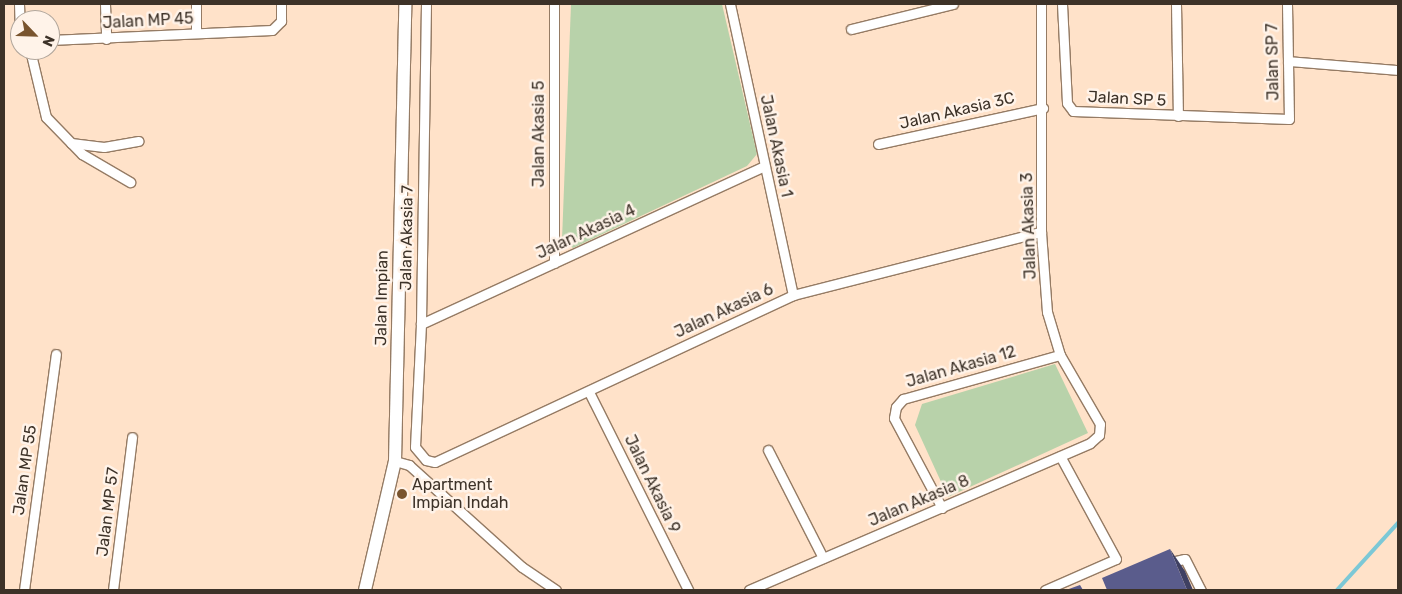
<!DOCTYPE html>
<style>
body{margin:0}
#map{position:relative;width:1402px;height:594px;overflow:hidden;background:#ffe2c9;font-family:Rubik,sans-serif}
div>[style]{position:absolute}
.green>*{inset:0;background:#b8d2aa}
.stream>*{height:4px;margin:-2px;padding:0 2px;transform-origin:2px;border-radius:2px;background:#7cc8d6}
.roads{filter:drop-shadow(1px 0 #957b64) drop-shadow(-1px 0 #957b64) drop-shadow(0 1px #957b64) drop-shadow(0 -1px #957b64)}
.street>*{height:9px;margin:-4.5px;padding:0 4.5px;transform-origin:4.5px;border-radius:4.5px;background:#fff}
.secondary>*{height:12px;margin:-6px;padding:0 6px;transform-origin:6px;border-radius:6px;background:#fff}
.shaded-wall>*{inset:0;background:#3f4062}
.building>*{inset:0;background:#5a5c8c}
.dots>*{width:14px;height:14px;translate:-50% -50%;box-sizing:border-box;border:2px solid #fff3e9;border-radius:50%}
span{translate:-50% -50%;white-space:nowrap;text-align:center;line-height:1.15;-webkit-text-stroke:5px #fff3e9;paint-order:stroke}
.street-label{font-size:16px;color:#3d3228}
.poi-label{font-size:16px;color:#3d3228}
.left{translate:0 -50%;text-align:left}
.frame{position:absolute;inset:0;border:5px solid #3d3228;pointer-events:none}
.north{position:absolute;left:10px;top:10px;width:50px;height:50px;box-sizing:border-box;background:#fff3e9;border:1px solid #b1a69c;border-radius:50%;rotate:114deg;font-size:14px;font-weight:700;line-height:20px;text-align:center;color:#3d3228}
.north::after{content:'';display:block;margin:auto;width:18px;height:22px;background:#79542e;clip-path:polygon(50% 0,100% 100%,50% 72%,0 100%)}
</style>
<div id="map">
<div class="green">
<div style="clip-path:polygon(571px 4px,722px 4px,757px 154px,747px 166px,573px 248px,562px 240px)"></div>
<div style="clip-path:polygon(1055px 364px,1088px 433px,948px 497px,915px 425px,922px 404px)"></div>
</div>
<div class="stream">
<div style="left:1337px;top:590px;width:91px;rotate:-47.7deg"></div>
</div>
<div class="roads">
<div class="street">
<div style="left:19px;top:4px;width:27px;rotate:88deg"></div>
<div style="left:105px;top:4px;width:35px;rotate:88deg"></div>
<div style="left:196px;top:4px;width:29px;rotate:90deg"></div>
<div style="left:426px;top:4px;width:320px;rotate:90.9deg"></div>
<div style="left:421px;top:324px;width:123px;rotate:92.8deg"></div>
<div style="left:415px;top:447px;width:17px;rotate:50deg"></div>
<div style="left:426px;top:460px;width:9px;rotate:13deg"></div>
<div style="left:435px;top:462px;width:395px;rotate:-25deg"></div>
<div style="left:793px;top:295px;width:256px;rotate:-14.3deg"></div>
<div style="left:554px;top:4px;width:259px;rotate:90deg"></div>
<div style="left:730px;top:4px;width:298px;rotate:77.8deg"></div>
<div style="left:1062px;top:4px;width:99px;rotate:87.1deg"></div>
<div style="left:1067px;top:103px;width:10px;rotate:53deg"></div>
<div style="left:1073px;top:111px;width:216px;rotate:2.1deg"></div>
<div style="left:1289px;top:119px;width:115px;rotate:-91deg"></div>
<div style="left:1176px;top:4px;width:112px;rotate:89deg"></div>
<div style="left:851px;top:29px;width:105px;rotate:-13.8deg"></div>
<div style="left:50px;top:40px;width:222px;rotate:-2.6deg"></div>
<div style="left:272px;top:30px;width:13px;rotate:-45deg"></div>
<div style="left:281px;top:21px;width:17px;rotate:-90deg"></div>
<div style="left:30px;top:50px;width:69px;rotate:76.6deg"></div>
<div style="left:46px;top:117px;width:52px;rotate:45.8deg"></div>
<div style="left:82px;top:154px;width:56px;rotate:30.3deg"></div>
<div style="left:1288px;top:61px;width:110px;rotate:4.7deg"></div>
<div style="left:71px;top:143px;width:33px;rotate:7deg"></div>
<div style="left:104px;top:147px;width:35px;rotate:-10deg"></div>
<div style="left:878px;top:144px;width:169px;rotate:-12.3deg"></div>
<div style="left:421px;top:324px;width:378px;rotate:-24.7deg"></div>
<div style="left:589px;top:392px;width:221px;rotate:63.4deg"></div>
<div style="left:768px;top:450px;width:121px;rotate:63deg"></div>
<div style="left:395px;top:461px;width:15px;rotate:16deg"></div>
<div style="left:409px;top:465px;width:152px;rotate:42.1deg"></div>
<div style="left:522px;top:567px;width:41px;rotate:34.1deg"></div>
<div style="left:942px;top:508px;width:102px;rotate:-118.1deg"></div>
<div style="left:894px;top:418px;width:11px;rotate:-80deg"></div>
<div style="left:896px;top:407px;width:11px;rotate:-49deg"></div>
<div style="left:903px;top:399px;width:163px;rotate:-15.7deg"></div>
<div style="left:1167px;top:563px;width:18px;rotate:-13deg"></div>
<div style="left:1185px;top:559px;width:35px;rotate:63deg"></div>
<div style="left:24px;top:590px;width:238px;rotate:-82.3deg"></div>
<div style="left:113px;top:590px;width:154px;rotate:-82.9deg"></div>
<div style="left:749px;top:590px;width:371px;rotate:-23.3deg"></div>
<div style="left:1090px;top:443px;width:12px;rotate:-42deg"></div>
<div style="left:1099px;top:435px;width:11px;rotate:-85deg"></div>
<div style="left:1100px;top:424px;width:80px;rotate:-120.1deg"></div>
<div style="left:1060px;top:355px;width:45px;rotate:-106.8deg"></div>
<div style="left:1047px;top:312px;width:80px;rotate:-94.3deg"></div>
<div style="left:1041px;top:232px;width:228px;rotate:-90deg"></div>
<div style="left:1045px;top:590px;width:77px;rotate:-23.6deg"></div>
<div style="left:1116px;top:559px;width:117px;rotate:-118.5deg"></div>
</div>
<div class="secondary">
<div style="left:365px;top:590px;width:132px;rotate:-76.9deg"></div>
<div style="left:395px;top:461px;width:457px;rotate:-88.7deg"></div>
</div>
</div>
<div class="shaded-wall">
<div style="clip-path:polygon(1170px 549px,1185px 571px,1193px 590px,1187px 590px)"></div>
</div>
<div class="building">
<div style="clip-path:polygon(1170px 549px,1187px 590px,1107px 590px,1102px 578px)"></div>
<div style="clip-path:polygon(1080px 585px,1083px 590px,1066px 590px)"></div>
</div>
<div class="dots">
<div style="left:402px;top:494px;background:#79542e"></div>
</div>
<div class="street-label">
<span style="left:148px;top:21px;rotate:-3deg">Jalan MP 45</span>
<span style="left:1273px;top:62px;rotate:-91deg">Jalan SP 7</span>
<span style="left:1127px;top:99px;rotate:3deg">Jalan SP 5</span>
<span style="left:957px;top:111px;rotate:-13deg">Jalan Akasia 3C</span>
<span style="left:539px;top:134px;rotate:-90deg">Jalan Akasia 5</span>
<span style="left:776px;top:146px;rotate:78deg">Jalan Akasia 1</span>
<span style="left:1029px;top:226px;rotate:-92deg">Jalan Akasia 3</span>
<span style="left:586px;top:232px;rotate:-25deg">Jalan Akasia 4</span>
<span style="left:407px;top:238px;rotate:-89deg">Jalan Akasia 7</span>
<span style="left:382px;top:298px;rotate:-89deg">Jalan Impian</span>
<span style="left:724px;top:311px;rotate:-25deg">Jalan Akasia 6</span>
<span style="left:961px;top:367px;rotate:-16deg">Jalan Akasia 12</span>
<span style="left:25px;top:470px;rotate:-82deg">Jalan MP 55</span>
<span style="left:652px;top:484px;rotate:64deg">Jalan Akasia 9</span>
<span style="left:919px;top:501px;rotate:-23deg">Jalan Akasia 8</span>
<span style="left:108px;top:512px;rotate:-83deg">Jalan MP 57</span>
</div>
<div class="poi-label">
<span class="left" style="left:412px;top:494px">Apartment<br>Impian Indah</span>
</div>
<div class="frame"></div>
<div class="north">N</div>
</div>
